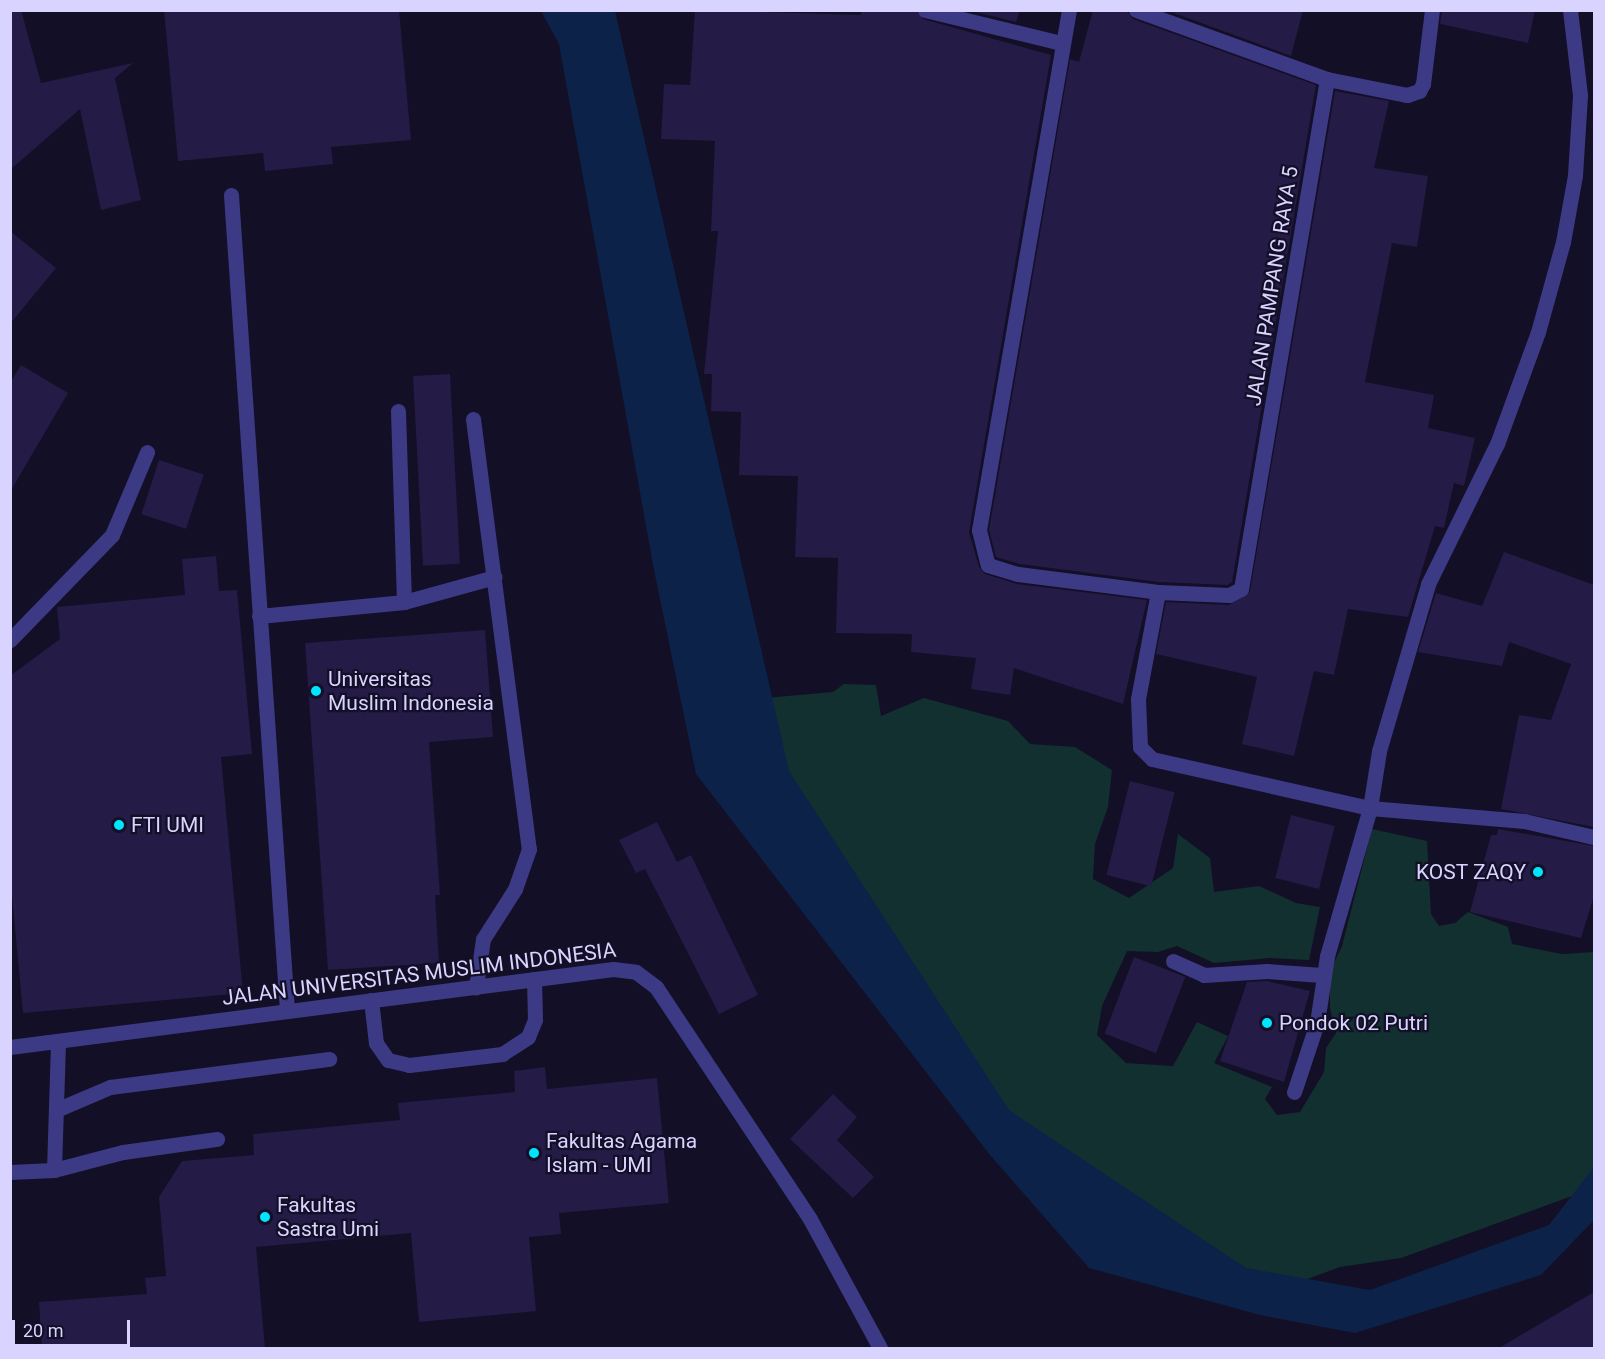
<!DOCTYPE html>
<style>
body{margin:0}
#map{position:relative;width:1605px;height:1359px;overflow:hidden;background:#130f26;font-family:Roboto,sans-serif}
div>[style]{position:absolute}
.green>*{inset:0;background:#12302f}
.water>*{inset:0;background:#0c2248}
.building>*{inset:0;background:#241b47;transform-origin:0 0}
.minor>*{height:15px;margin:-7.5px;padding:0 7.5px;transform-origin:7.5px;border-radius:7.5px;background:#3d3a85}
.dots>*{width:16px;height:16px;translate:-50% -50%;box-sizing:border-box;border:3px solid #130f26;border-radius:50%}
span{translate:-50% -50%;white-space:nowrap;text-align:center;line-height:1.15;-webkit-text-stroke:4.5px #130f26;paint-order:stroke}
.street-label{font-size:21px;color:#d9d4ff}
.poi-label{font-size:21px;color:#d9d4ff}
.left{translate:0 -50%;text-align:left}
.right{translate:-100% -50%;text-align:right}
.frame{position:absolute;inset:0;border:12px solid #d9d4ff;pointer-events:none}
.scale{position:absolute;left:12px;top:1320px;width:118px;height:27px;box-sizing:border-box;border:3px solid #d9d4ff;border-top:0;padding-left:8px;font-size:18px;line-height:21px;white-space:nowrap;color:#d9d4ff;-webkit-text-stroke:4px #130f26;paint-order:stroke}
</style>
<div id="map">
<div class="green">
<div style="clip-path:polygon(844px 684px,876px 685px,881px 716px,924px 698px,1008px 721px,1030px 744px,1075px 747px,1112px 770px,1108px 807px,1095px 844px,1093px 879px,1129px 898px,1173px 868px,1178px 834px,1210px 858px,1214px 892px,1259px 886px,1296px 903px,1320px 907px,1309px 960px,1270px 958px,1214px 963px,1177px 946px,1158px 952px,1127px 951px,1102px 1006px,1097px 1035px,1126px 1063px,1173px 1066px,1197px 1022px,1228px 1036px,1214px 1063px,1272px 1087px,1265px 1099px,1277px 1115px,1300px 1112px,1324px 1072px,1326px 1048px,1336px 1033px,1330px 1008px,1330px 971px,1342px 946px,1372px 829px,1427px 841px,1431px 914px,1439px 926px,1455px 923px,1468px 912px,1508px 927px,1512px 944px,1562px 954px,1594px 952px,1594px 1188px,1401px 1258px,1340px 1267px,1264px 1295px,1033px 1156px,720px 702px,833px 692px)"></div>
</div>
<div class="water">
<div style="clip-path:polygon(541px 11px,615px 11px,789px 771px,1009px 1110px,1246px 1268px,1370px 1290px,1549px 1225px,1594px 1167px,1594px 1220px,1541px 1275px,1355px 1333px,1260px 1315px,1089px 1268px,990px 1155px,696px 774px,654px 570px,559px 44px)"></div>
</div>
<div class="building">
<div style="clip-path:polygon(10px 10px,21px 10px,41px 83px,133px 63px,115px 78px,141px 200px,101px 210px,80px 109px,10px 170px)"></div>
<div style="clip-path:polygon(164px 10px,399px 10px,411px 140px,331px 147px,333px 164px,265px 171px,263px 153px,178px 161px)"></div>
<div style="clip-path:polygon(695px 10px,861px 15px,862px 10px,916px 10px,923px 19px,1051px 55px,969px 532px,979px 567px,985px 574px,1017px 584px,1147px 600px,1123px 704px,1014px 668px,1010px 695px,971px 689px,976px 658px,911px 652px,912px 634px,836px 633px,838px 558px,795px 557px,798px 476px,739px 475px,741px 412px,711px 411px,712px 374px,704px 374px,718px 231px,711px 231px,715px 141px,661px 139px,664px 84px,690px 85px)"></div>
<div style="clip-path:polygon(968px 10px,1020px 10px,1016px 22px)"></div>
<div style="clip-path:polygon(1093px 10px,1126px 10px,1133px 19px,1316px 85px,1232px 582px,1227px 585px,1159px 582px,1020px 564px,996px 557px,989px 530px,1070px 59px,1079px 62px)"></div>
<div style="clip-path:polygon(1166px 10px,1303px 10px,1291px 56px)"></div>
<div style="clip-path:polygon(1442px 10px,1535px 10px,1528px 43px,1440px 24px)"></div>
<div style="clip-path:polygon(1335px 91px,1389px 101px,1374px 168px,1428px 176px,1417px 247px,1392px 243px,1365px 382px,1434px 395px,1428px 428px,1475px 438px,1464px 486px,1454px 483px,1444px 528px,1435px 526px,1408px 617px,1348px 609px,1334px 675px,1314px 671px,1294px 756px,1242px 744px,1257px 677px,1156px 654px,1166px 602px,1229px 605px,1250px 591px)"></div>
<div style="clip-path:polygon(10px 231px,56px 268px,10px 324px)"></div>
<div style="clip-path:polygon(21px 365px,68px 393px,10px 492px,10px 383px)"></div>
<div style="left:450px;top:374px;width:190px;height:37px;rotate:87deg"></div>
<div style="left:159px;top:460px;width:47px;height:57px;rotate:18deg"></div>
<div style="clip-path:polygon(1504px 552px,1594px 585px,1594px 827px,1501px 809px,1519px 715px,1551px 720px,1571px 664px,1509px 642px,1502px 666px,1418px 652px,1436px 593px,1482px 606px)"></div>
<div style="clip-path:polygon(216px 556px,219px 591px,237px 590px,252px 754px,221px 757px,243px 993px,23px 1013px,10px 875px,10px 676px,60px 639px,57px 607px,185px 595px,182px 559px)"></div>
<div style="clip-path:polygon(485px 630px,493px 737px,429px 742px,440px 895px,435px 895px,439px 963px,328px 970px,305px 643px)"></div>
<div style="left:1130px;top:781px;width:46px;height:97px;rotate:14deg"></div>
<div style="left:1291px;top:815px;width:45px;height:65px;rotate:14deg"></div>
<div style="clip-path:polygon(657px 822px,677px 862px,691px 855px,758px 995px,719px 1014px,645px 869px,636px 873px,619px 840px)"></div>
<div style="clip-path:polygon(1498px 829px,1594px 846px,1594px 896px,1581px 938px,1470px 912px,1491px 835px,1497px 835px)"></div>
<div style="left:1134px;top:957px;width:55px;height:82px;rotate:21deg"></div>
<div style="clip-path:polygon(1267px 981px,1310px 991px,1284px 1082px,1220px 1061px,1247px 982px)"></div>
<div style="clip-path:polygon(545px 1067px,547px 1089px,657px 1078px,669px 1203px,559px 1213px,561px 1234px,529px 1237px,536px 1311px,419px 1322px,411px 1233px,256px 1247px,265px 1348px,42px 1348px,39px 1302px,147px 1294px,145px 1278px,166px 1276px,159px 1197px,182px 1161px,254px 1155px,253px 1134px,400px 1120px,398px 1103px,515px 1092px,514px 1071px)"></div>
<div style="clip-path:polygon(833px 1094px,857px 1117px,837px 1140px,874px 1177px,853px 1198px,790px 1139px)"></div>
<div style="clip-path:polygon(1594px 1292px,1594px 1348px,1499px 1348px)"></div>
</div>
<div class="minor">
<div style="left:925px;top:10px;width:140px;rotate:13.6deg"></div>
<div style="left:1069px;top:10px;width:528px;rotate:99.82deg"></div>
<div style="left:979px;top:530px;width:36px;rotate:76deg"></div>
<div style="left:988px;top:565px;width:31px;rotate:17deg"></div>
<div style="left:1018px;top:574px;width:141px;rotate:7.3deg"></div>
<div style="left:1158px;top:592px;width:71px;rotate:2.4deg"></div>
<div style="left:1229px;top:595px;width:13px;rotate:-27deg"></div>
<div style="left:1241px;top:589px;width:517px;rotate:-80.43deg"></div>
<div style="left:1136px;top:10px;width:203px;rotate:19.9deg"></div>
<div style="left:1327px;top:79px;width:82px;rotate:11.3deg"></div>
<div style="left:1407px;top:95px;width:13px;rotate:-18deg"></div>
<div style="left:1419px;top:91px;width:8px;rotate:-60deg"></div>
<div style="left:1423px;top:84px;width:75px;rotate:-83.1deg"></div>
<div style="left:231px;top:195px;width:817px;rotate:86.07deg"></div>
<div style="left:398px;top:411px;width:191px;rotate:88.2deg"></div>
<div style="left:473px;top:419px;width:434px;rotate:82.6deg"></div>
<div style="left:529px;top:849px;width:42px;rotate:109.3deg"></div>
<div style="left:515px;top:889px;width:59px;rotate:122.6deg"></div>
<div style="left:483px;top:939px;width:49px;rotate:98.3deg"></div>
<div style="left:1158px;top:592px;width:109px;rotate:100.6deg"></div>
<div style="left:1138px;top:699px;width:48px;rotate:87.6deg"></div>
<div style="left:1140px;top:747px;width:17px;rotate:45deg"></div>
<div style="left:1152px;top:759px;width:223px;rotate:12.7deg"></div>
<div style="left:1370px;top:808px;width:58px;rotate:-81deg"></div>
<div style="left:1379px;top:751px;width:174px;rotate:-73.6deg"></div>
<div style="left:1428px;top:584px;width:156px;rotate:-63.8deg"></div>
<div style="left:1497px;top:444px;width:119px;rotate:-69.9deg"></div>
<div style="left:1538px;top:332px;width:93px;rotate:-74.5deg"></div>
<div style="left:1563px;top:242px;width:68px;rotate:-79.8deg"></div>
<div style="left:1575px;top:175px;width:80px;rotate:-86.4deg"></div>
<div style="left:1580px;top:95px;width:86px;rotate:-96.7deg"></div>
<div style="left:259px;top:616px;width:146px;rotate:-5.5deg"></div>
<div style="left:404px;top:602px;width:94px;rotate:-15.4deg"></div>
<div style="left:10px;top:640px;width:146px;rotate:-45.8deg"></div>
<div style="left:112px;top:535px;width:90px;rotate:-67.1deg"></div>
<div style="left:1173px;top:961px;width:34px;rotate:24deg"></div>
<div style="left:1204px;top:975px;width:63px;rotate:-3.6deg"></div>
<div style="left:1267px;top:971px;width:55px;rotate:4.2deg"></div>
<div style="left:371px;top:1000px;width:43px;rotate:83.4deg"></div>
<div style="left:376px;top:1043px;width:21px;rotate:55deg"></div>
<div style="left:388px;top:1060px;width:22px;rotate:13deg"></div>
<div style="left:409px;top:1065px;width:94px;rotate:-6.7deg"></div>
<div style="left:502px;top:1054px;width:31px;rotate:-33deg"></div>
<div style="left:528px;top:1037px;width:18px;rotate:-68deg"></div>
<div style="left:535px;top:1020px;width:41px;rotate:-91.4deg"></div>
<div style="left:10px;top:1047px;width:608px;rotate:-7.37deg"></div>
<div style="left:613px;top:969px;width:23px;rotate:7deg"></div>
<div style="left:636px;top:972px;width:25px;rotate:37deg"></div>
<div style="left:656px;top:987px;width:278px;rotate:56.4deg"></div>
<div style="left:810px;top:1219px;width:147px;rotate:61.5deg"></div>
<div style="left:1294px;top:1092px;width:73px;rotate:-71.6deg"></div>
<div style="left:1317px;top:1023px;width:68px;rotate:-81.5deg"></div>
<div style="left:1327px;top:956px;width:154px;rotate:-73.8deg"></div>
<div style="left:1370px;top:808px;width:155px;rotate:4.8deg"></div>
<div style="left:1524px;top:821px;width:72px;rotate:12.9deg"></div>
<div style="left:56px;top:1110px;width:59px;rotate:-23.1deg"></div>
<div style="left:110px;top:1087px;width:221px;rotate:-7.3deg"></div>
<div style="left:54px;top:1170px;width:71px;rotate:-14.6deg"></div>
<div style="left:123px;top:1152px;width:95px;rotate:-7.9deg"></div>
<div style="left:10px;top:1172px;width:44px;rotate:-2.6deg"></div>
<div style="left:54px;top:1170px;width:129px;rotate:-88.2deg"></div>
</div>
<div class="dots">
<div style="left:316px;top:691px;background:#00e5ff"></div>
<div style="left:119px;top:825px;background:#00e5ff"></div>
<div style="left:1538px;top:872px;background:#00e5ff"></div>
<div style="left:1267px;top:1023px;background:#00e5ff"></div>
<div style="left:534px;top:1153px;background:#00e5ff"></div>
<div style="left:265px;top:1217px;background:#00e5ff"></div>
</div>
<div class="street-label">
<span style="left:1272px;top:286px;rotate:-81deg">JALAN PAMPANG RAYA 5</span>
<span style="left:419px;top:974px;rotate:-7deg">JALAN UNIVERSITAS MUSLIM INDONESIA</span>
</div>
<div class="poi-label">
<span class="left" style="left:328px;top:691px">Universitas<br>Muslim Indonesia</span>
<span class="left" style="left:131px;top:825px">FTI UMI</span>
<span class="right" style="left:1526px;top:872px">KOST ZAQY</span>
<span class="left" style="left:1279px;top:1023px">Pondok 02 Putri</span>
<span class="left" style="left:546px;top:1153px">Fakultas Agama<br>Islam - UMI</span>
<span class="left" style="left:277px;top:1217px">Fakultas<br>Sastra Umi</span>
</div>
<div class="frame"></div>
<div class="scale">20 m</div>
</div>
